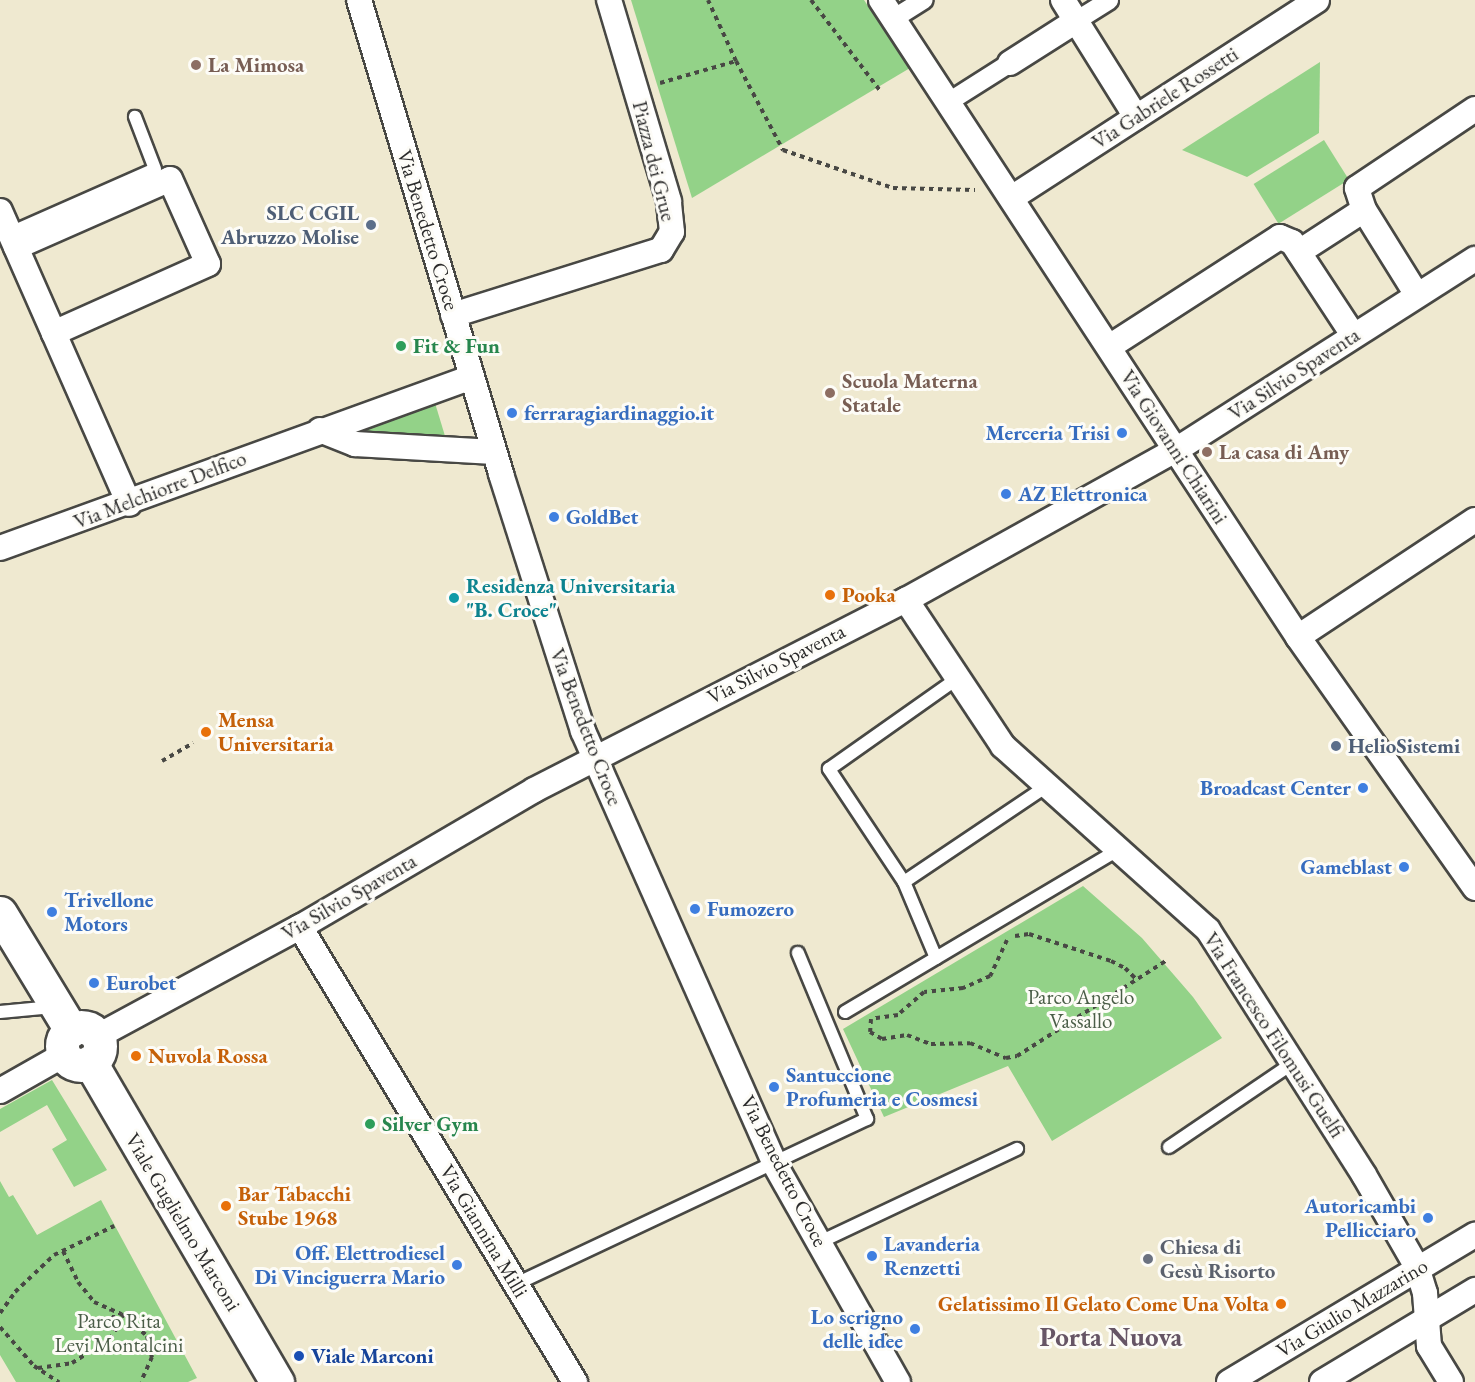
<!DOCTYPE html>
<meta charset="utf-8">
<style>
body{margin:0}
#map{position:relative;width:1475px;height:1382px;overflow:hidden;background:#efe9d0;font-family:"EB Garamond",serif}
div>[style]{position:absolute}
.green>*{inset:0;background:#93d288;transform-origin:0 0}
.path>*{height:4px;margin-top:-2px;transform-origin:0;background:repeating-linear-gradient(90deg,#484844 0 4.5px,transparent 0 9px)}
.roads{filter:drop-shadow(2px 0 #484844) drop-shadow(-2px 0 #484844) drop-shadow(0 2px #484844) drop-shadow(0 -2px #484844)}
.service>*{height:12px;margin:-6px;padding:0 6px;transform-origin:6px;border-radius:6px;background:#fff}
.pedestrian>*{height:18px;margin:-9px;padding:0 9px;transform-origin:9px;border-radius:9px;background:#fff}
.minor>*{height:24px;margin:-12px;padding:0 12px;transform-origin:12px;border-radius:12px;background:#fff}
.secondary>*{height:33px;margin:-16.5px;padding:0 16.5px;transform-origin:16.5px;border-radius:16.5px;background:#fff}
.secondary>.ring{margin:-16.5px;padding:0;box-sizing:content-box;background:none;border:33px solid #fff;border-radius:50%}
.dots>*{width:16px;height:16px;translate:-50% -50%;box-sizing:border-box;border:3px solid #fdfcf7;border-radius:50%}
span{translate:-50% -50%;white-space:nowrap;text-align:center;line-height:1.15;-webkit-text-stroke:6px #fdfcf7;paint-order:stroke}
.education-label{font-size:21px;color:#785e54;font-weight:700}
.left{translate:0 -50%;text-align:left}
.street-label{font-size:21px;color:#2b2b2b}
.service-label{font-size:21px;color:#4e5e75;font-weight:700}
.right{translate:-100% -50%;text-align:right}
.leisure-label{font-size:21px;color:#27864d;font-weight:700}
.shop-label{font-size:21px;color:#366cbe;font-weight:700}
.culture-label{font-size:21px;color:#0d838f;font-weight:700}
.food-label{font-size:21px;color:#c56008;font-weight:700}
.park-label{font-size:21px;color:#4a5d47}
.worship-label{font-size:21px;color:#5b616d;font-weight:700}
.transit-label{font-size:21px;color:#164399;font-weight:700}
.district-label{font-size:27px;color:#665565;font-weight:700}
</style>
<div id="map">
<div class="green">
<div style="clip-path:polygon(631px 0,864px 0,910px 68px,692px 198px)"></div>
<div style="clip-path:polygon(1320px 62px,1319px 133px,1247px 177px,1182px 150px)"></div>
<div style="left:1324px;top:140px;width:47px;height:83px;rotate:58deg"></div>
<div style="clip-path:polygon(435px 403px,445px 436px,361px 435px,359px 431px)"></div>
<div style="clip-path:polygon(1083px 886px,1142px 938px,1193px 997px,1222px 1038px,1052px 1141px,1008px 1066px,884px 1117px,843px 1029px)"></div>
<div style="clip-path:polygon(52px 1080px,107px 1170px,74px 1187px,52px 1149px,67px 1140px,47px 1105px,0 1132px,0 1109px)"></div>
<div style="clip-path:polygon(0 1181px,9px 1197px,13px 1195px,37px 1235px,101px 1200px,197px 1378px,188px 1382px,16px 1382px,0 1355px)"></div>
</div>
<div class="path">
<div style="left:811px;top:0;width:116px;rotate:52.7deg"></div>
<div style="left:736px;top:61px;width:101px;rotate:62.2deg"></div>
<div style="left:783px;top:150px;width:116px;rotate:19.1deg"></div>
<div style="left:893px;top:188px;width:82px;rotate:1.4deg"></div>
<div style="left:660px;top:83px;width:79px;rotate:-16.1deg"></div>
<div style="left:736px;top:61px;width:67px;rotate:-114.7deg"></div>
<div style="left:162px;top:761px;width:36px;rotate:-30deg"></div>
<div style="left:1015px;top:936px;width:14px;rotate:-8deg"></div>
<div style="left:1029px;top:934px;width:86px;rotate:18.2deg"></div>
<div style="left:1111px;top:961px;width:16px;rotate:27deg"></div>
<div style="left:1125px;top:968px;width:18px;rotate:45deg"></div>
<div style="left:1007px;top:940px;width:40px;rotate:115deg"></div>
<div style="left:990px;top:976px;width:30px;rotate:156deg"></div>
<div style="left:963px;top:988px;width:39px;rotate:174deg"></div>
<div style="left:924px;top:992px;width:35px;rotate:139deg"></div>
<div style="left:898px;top:1015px;width:27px;rotate:172deg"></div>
<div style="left:871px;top:1019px;width:13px;rotate:94deg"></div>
<div style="left:870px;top:1032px;width:14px;rotate:30deg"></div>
<div style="left:882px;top:1039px;width:25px;rotate:-9deg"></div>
<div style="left:907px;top:1035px;width:26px;rotate:21deg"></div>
<div style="left:931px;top:1044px;width:39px;rotate:-1deg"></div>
<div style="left:970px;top:1043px;width:39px;rotate:23deg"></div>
<div style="left:1006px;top:1058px;width:11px;rotate:-10deg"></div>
<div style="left:1017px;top:1056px;width:178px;rotate:-32.6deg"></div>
<div style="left:63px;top:1251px;width:34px;rotate:64deg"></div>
<div style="left:78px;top:1282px;width:26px;rotate:51deg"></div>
<div style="left:94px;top:1302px;width:30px;rotate:24deg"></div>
<div style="left:121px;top:1314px;width:34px;rotate:40deg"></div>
<div style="left:147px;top:1336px;width:22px;rotate:77deg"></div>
<div style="left:152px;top:1357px;width:27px;rotate:114deg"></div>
<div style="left:0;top:1313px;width:26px;rotate:-54deg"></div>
<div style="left:15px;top:1292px;width:54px;rotate:-43.5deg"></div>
<div style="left:54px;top:1255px;width:67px;rotate:-25.8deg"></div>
<div style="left:0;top:1327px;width:52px;rotate:48.9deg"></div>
<div style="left:34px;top:1366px;width:30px;rotate:33deg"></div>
<div style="left:38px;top:1368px;width:34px;rotate:-8deg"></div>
<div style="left:72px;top:1363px;width:45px;rotate:-32.3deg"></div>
<div style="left:110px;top:1339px;width:13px;rotate:-58deg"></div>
<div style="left:117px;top:1328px;width:20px;rotate:-108deg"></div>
</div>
<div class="roads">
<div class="service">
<div style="left:10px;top:233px;width:158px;rotate:-23.8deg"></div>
<div style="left:155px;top:169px;width:56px;rotate:-111deg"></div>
<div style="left:904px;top:882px;width:136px;rotate:-123.6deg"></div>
<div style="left:829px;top:769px;width:158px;rotate:-35.2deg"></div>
<div style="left:936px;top:958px;width:82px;rotate:-112.8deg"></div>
<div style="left:904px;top:882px;width:172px;rotate:-33.9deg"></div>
<div style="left:0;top:1012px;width:53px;rotate:-5.4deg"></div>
<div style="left:845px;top:1012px;width:317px;rotate:-30.7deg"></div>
<div style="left:1169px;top:1147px;width:150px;rotate:-34.1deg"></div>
<div style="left:820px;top:1242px;width:218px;rotate:-25.3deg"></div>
<div style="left:516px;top:1284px;width:388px;rotate:-25.2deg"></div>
<div style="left:867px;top:1119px;width:180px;rotate:-112.6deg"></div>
</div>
<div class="pedestrian">
<div style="left:893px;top:19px;width:36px;rotate:-32deg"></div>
<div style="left:1076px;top:21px;width:39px;rotate:-32deg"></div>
<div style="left:947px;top:103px;width:75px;rotate:-32.4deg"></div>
</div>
<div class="minor">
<div style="left:359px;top:0;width:495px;rotate:73.3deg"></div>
<div style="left:501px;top:474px;width:270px;rotate:72.3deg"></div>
<div style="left:583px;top:731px;width:472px;rotate:66.1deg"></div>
<div style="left:774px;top:1163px;width:252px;rotate:60.5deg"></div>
<div style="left:881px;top:0;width:761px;rotate:56.79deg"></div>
<div style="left:1298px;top:637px;width:307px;rotate:54.8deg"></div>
<div style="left:1063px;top:0;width:138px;rotate:58deg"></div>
<div style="left:1010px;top:63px;width:78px;rotate:-32.5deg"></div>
<div style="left:1013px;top:197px;width:362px;rotate:-32.9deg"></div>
<div style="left:0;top:211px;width:320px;rotate:66.2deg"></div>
<div style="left:16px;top:247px;width:168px;rotate:-23.8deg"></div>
<div style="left:170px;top:179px;width:93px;rotate:65.9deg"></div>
<div style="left:208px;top:264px;width:169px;rotate:155.9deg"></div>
<div style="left:1299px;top:252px;width:77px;rotate:-32.9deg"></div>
<div style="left:1417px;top:295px;width:100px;rotate:-121.9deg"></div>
<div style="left:1364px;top:210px;width:23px;rotate:-108deg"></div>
<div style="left:1357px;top:188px;width:142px;rotate:-33.8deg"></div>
<div style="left:453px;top:315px;width:218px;rotate:-17.4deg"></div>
<div style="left:661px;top:250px;width:21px;rotate:-59deg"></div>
<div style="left:672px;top:232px;width:31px;rotate:-96deg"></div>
<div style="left:669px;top:201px;width:210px;rotate:-106.6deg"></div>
<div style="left:1109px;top:347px;width:203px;rotate:-32.8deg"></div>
<div style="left:1280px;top:237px;width:13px;rotate:23deg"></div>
<div style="left:1292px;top:242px;width:111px;rotate:56.7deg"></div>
<div style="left:320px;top:430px;width:38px;rotate:22deg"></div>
<div style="left:355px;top:444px;width:139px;rotate:3.3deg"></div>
<div style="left:0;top:548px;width:502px;rotate:-19.91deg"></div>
<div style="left:906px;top:600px;width:175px;rotate:56.4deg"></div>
<div style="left:1003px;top:746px;width:275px;rotate:41.9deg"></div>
<div style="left:1208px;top:930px;width:290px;rotate:57.5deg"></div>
<div style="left:1364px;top:1175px;width:106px;rotate:60.1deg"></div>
<div style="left:1417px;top:1267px;width:27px;rotate:73deg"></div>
<div style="left:1425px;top:1293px;width:53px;rotate:85.7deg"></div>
<div style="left:1429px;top:1346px;width:42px;rotate:58.6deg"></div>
<div style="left:1298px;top:637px;width:212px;rotate:-33.5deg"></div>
<div style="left:300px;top:927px;width:532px;rotate:58.85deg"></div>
<div style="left:98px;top:1036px;width:230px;rotate:-28.4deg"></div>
<div style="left:300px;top:927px;width:271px;rotate:-30.3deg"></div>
<div style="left:534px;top:790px;width:418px;rotate:-27.1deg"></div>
<div style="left:906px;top:600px;width:309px;rotate:-29.1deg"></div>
<div style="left:1176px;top:450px;width:355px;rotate:-32.6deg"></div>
<div style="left:0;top:1091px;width:75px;rotate:-29.6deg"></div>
<div style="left:1229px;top:1382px;width:287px;rotate:-30.9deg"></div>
<div style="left:1322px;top:1382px;width:179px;rotate:-31deg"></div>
</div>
<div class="secondary">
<div style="left:0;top:913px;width:137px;rotate:58.7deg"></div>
<div class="ring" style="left:62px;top:1027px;width:5px;height:5px"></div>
<div style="left:90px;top:1062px;width:371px;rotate:59.7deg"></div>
</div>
</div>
<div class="dots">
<div style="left:196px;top:65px;background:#8d6e63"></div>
<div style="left:371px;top:225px;background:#5c6f8a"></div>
<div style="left:401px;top:346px;background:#2e9e5b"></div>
<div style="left:830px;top:393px;background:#8d6e63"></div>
<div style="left:512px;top:413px;background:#3f7fe0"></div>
<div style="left:1122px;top:433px;background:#3f7fe0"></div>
<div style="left:1207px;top:452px;background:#8d6e63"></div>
<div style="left:1006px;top:494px;background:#3f7fe0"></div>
<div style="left:554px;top:517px;background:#3f7fe0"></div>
<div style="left:830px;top:595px;background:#e8710a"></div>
<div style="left:454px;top:598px;background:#0f9aa8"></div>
<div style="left:206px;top:732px;background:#e8710a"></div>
<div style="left:1336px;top:746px;background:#5c6f8a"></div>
<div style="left:1363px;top:788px;background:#3f7fe0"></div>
<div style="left:1404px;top:867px;background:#3f7fe0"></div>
<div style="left:695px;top:909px;background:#3f7fe0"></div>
<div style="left:52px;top:912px;background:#3f7fe0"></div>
<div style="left:94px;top:983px;background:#3f7fe0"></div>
<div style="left:136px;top:1056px;background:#e8710a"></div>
<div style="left:774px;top:1087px;background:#3f7fe0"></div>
<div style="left:370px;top:1124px;background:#2e9e5b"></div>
<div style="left:226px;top:1206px;background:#e8710a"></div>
<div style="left:1428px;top:1218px;background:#3f7fe0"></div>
<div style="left:872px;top:1256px;background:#3f7fe0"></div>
<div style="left:1148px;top:1259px;background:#6b7280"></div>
<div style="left:457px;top:1265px;background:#3f7fe0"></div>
<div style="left:1281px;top:1304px;background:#e8710a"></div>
<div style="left:915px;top:1329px;background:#3f7fe0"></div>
<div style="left:299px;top:1356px;background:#1a4fb4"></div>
</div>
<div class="education-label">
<span class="left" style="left:208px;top:65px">La Mimosa</span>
<span class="left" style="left:842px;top:393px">Scuola Materna<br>Statale</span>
<span class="left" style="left:1219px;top:452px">La casa di Amy</span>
</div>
<div class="street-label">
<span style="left:1165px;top:98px;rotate:-33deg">Via Gabriele Rossetti</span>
<span style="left:654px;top:161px;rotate:76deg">Piazza dei Grue</span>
<span style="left:428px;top:230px;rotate:73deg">Via Benedetto Croce</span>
<span style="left:1294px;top:374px;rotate:-33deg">Via Silvio Spaventa</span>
<span style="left:1174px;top:447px;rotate:57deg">Via Giovanni Chiarini</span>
<span style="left:160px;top:490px;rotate:-21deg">Via Melchiorre Delfico</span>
<span style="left:776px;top:664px;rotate:-27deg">Via Silvio Spaventa</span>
<span style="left:586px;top:727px;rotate:69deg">Via Benedetto Croce</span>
<span style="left:349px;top:897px;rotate:-30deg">Via Silvio Spaventa</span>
<span style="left:1274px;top:1035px;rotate:57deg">Via Francesco Filomusi Guelfi</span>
<span style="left:784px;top:1171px;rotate:63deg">Via Benedetto Croce</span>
<span style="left:183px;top:1222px;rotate:59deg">Viale Guglielmo Marconi</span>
<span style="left:484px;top:1231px;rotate:59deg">Via Giannina Milli</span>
<span style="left:1352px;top:1308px;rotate:-31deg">Via Giulio Mazzarino</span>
</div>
<div class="service-label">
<span class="right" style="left:359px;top:225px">SLC CGIL<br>Abruzzo Molise</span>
<span class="left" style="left:1348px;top:746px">HelioSistemi</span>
</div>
<div class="leisure-label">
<span class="left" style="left:413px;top:346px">Fit &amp; Fun</span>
<span class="left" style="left:382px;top:1124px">Silver Gym</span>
</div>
<div class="shop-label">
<span class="left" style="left:524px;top:413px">ferraragiardinaggio.it</span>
<span class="right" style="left:1110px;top:433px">Merceria Trisi</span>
<span class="left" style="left:1018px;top:494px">AZ Elettronica</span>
<span class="left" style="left:566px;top:517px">GoldBet</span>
<span class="right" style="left:1351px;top:788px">Broadcast Center</span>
<span class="right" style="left:1392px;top:867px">Gameblast</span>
<span class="left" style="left:64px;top:912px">Trivellone<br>Motors</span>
<span class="left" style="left:707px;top:909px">Fumozero</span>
<span class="left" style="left:106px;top:983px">Eurobet</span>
<span class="left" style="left:786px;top:1087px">Santuccione<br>Profumeria e Cosmesi</span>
<span class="right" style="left:1416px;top:1218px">Autoricambi<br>Pellicciaro</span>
<span class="left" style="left:884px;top:1256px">Lavanderia<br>Renzetti</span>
<span class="right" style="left:445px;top:1265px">Off. Elettrodiesel<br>Di Vinciguerra Mario</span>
<span class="right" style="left:903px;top:1329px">Lo scrigno<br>delle idee</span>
</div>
<div class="culture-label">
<span class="left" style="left:466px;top:598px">Residenza Universitaria<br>"B. Croce"</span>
</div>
<div class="food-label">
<span class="left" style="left:842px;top:595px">Pooka</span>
<span class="left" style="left:218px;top:732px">Mensa<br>Universitaria</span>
<span class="left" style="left:148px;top:1056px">Nuvola Rossa</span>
<span class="left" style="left:238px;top:1206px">Bar Tabacchi<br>Stube 1968</span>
<span class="right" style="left:1269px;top:1304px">Gelatissimo Il Gelato Come Una Volta</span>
</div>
<div class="park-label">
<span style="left:1081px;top:1009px">Parco Angelo<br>Vassallo</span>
<span style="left:119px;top:1333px">Parco Rita<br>Levi Montalcini</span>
</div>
<div class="worship-label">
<span class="left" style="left:1160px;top:1259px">Chiesa di<br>Gesù Risorto</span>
</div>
<div class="transit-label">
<span class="left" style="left:311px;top:1356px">Viale Marconi</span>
</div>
<div class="district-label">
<span style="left:1111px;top:1337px">Porta Nuova</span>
</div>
</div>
